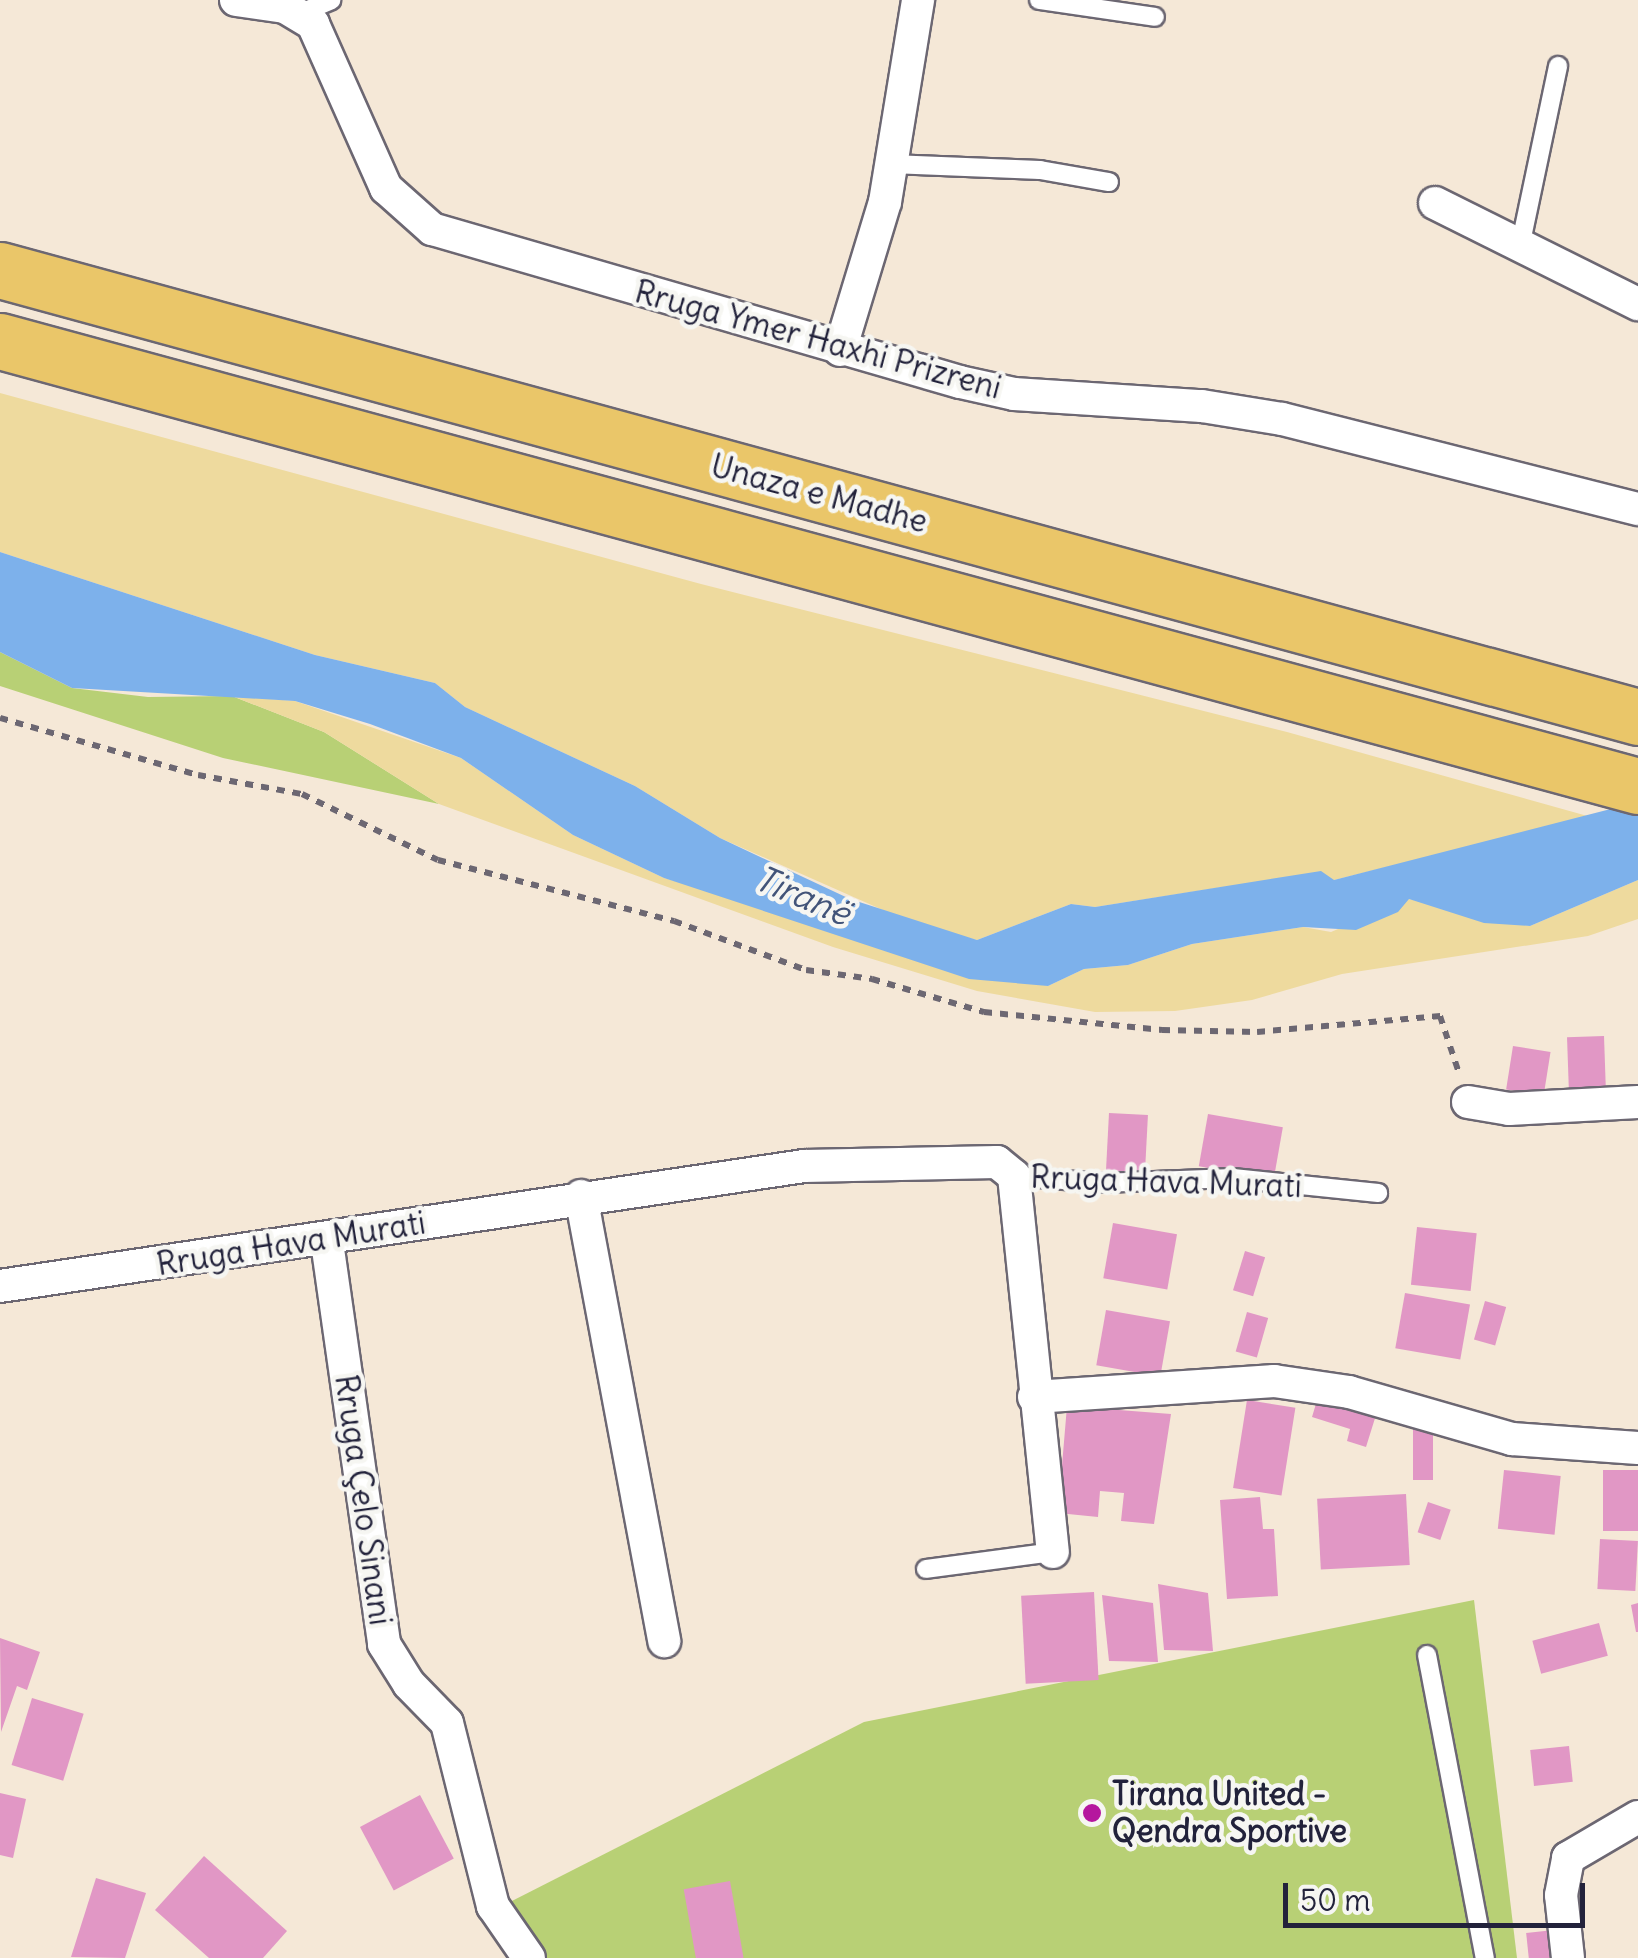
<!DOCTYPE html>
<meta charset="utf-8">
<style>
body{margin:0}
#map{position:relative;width:1638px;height:1958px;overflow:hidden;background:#f5e8d7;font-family:Delius,sans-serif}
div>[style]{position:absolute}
.green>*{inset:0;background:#b8d075}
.sand>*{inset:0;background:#eeda9e}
.water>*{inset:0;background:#7db1eb}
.building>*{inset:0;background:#e197c5;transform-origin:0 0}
.path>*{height:6px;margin-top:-3px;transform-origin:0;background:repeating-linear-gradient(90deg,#6c6772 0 8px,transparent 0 16px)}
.roads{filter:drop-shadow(2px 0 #6c6772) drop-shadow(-2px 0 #6c6772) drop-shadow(0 2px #6c6772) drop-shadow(0 -2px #6c6772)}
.service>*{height:18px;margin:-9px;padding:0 9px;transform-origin:9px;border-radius:9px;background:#fff}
.minor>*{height:32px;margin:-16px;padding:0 16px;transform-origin:16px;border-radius:16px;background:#fff}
.trunk>*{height:55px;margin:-27.5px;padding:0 27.5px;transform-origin:27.5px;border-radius:27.5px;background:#eac669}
.dots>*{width:28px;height:28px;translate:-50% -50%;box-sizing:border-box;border:5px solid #f6f6f2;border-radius:50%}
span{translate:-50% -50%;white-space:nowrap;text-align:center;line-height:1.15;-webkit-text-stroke:9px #f6f6f2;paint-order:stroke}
.street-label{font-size:32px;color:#22223b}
.poi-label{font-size:32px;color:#22223b;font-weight:700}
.left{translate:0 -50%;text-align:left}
.water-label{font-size:35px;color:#425479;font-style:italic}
.scale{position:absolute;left:1283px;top:1883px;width:302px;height:45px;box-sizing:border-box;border:5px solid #22223b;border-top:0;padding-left:12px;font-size:30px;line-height:35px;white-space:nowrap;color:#22223b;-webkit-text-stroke:8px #f6f6f2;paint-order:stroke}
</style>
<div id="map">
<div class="green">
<div style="clip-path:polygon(0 652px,72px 688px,148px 697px,232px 696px,324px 732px,439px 804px,223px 758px,0 686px)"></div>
<div style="clip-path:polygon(1474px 1600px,1517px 1958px,542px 1958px,506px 1904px,864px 1722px)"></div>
</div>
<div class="sand">
<div style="clip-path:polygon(0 393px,701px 584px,1287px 732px,1591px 817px,1334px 880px,1223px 887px,1095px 907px,1071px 904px,977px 940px,919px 926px,720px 838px,635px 786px,465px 707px,435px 683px,315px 655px,0 552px)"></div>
<div style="clip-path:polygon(232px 696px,295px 701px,461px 758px,573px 835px,664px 878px,1048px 986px,1084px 969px,1128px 965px,1192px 944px,1303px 927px,1331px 932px,1409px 899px,1530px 926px,1638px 880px,1638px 919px,1588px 936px,1342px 974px,1252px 1000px,1175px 1011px,1095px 1012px,977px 991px,833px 947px,439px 804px,324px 732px)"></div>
</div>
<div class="water">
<div style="clip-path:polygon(0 552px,315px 655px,435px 683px,465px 707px,635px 786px,720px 838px,850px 899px,977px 940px,1071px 904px,1095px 907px,1321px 871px,1334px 880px,1638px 802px,1638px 880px,1530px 926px,1484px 923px,1409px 899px,1398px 912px,1356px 930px,1303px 927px,1192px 944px,1128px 965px,1084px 969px,1048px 986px,969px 979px,664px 878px,573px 835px,461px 758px,370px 724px,295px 701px,72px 688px,0 652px)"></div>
</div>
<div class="building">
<div style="left:1604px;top:1036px;width:55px;height:37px;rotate:88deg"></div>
<div style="left:1513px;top:1046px;width:38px;height:44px;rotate:9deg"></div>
<div style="left:1109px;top:1113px;width:39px;height:59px;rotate:3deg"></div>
<div style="left:1208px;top:1114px;width:76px;height:53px;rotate:10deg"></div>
<div style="left:1113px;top:1223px;width:65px;height:56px;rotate:10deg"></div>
<div style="left:1417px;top:1227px;width:60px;height:58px;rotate:6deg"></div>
<div style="left:1245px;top:1251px;width:21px;height:41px;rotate:17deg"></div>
<div style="left:1405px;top:1293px;width:66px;height:56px;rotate:10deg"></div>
<div style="left:1485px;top:1301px;width:22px;height:40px;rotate:16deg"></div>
<div style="left:1106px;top:1310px;width:65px;height:56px;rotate:10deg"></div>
<div style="left:1247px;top:1312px;width:22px;height:41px;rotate:16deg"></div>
<div style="clip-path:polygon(1318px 1397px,1376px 1415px,1366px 1447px,1347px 1441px,1350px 1429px,1312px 1417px)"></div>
<div style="left:1247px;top:1400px;width:49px;height:89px;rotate:9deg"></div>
<div style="clip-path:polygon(1067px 1406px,1171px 1414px,1154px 1524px,1121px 1521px,1124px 1493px,1100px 1491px,1098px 1517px,1058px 1513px)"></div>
<div style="left:1413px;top:1427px;width:20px;height:53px"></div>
<div style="left:1504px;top:1470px;width:57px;height:59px;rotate:6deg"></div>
<div style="left:1603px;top:1470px;width:35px;height:61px"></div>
<div style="left:1406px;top:1494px;width:71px;height:89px;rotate:87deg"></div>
<div style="clip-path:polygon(1260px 1497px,1263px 1529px,1274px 1529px,1278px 1596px,1227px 1599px,1220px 1500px)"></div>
<div style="left:1428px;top:1502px;width:24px;height:32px;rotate:19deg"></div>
<div style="left:1600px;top:1539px;width:38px;height:50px;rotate:3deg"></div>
<div style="clip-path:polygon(1158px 1584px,1208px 1593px,1213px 1651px,1164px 1650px)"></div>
<div style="left:1094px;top:1592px;width:88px;height:73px;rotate:87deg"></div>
<div style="clip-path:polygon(1102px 1595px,1153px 1603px,1158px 1662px,1109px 1661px)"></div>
<div style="clip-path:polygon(1638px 1603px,1638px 1632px,1636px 1632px,1631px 1605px)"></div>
<div style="left:1599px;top:1623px;width:34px;height:69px;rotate:75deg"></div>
<div style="clip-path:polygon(0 1638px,40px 1652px,27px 1690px,17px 1686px,1px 1732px)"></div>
<div style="left:32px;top:1698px;width:54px;height:70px;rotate:17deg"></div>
<div style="left:1569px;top:1746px;width:36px;height:39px;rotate:84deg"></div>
<div style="clip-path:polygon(0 1793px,26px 1799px,13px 1858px,0 1855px)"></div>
<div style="left:420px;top:1795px;width:72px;height:68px;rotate:62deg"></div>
<div style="clip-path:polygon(204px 1856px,287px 1931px,263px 1958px,209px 1958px,155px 1910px)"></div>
<div style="clip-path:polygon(96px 1878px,146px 1893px,125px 1958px,71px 1957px)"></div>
<div style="left:730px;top:1881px;width:78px;height:47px;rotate:80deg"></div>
<div style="left:1554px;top:1930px;width:28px;height:28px;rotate:84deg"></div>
</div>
<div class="path">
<div style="left:0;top:718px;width:206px;rotate:16.1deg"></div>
<div style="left:198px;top:775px;width:106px;rotate:10.4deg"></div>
<div style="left:302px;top:794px;width:151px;rotate:25.9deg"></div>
<div style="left:438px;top:860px;width:244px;rotate:14.5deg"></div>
<div style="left:674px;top:921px;width:141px;rotate:20.4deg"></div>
<div style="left:806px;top:970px;width:67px;rotate:7.8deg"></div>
<div style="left:872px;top:979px;width:117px;rotate:16.4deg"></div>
<div style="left:984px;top:1012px;width:179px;rotate:5.8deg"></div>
<div style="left:1162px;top:1030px;width:95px;rotate:1.2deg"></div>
<div style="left:1257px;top:1032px;width:184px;rotate:-5deg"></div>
<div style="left:1440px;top:1016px;width:57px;rotate:71.6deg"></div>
</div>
<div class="roads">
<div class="service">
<div style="left:1039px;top:0;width:117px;rotate:8.3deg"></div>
<div style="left:301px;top:13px;width:33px;rotate:-23deg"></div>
<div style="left:891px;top:164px;width:149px;rotate:2.3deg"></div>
<div style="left:1040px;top:170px;width:70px;rotate:9.9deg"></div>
<div style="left:1521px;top:242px;width:180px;rotate:-78.1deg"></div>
<div style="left:1014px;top:1176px;width:87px;rotate:4.6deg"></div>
<div style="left:1101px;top:1183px;width:132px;rotate:-2.2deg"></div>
<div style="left:1233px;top:1178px;width:146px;rotate:5.9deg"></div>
<div style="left:926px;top:1569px;width:128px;rotate:-7.6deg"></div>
<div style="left:1427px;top:1655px;width:309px;rotate:79.2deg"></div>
</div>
<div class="minor">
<div style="left:236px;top:0;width:49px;rotate:8.1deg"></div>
<div style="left:285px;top:7px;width:33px;rotate:31deg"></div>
<div style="left:313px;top:24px;width:180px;rotate:66deg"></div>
<div style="left:386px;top:188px;width:62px;rotate:41.7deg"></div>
<div style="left:432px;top:229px;width:550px;rotate:16.16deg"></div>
<div style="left:960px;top:382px;width:55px;rotate:12.5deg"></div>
<div style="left:1014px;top:394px;width:188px;rotate:3.7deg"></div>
<div style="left:1202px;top:406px;width:81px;rotate:9.2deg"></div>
<div style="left:1282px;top:419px;width:367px;rotate:14.2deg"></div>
<div style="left:1435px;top:203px;width:227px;rotate:26.5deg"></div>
<div style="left:840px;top:350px;width:155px;rotate:-73.1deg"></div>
<div style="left:885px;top:202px;width:205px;rotate:-80.7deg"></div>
<div style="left:1468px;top:1102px;width:42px;rotate:9.7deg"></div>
<div style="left:1509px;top:1109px;width:129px;rotate:-3.1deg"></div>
<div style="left:581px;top:1196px;width:453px;rotate:79.4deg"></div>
<div style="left:327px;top:1242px;width:406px;rotate:81.9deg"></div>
<div style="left:384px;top:1644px;width:47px;rotate:58deg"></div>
<div style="left:409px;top:1684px;width:54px;rotate:45.7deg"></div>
<div style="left:447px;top:1723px;width:189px;rotate:75.9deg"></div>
<div style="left:493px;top:1906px;width:63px;rotate:55.3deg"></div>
<div style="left:0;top:1286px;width:813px;rotate:-8.49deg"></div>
<div style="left:804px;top:1166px;width:193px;rotate:-1.2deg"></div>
<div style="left:997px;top:1162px;width:22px;rotate:39deg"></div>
<div style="left:1014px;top:1176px;width:378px;rotate:84.1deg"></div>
<div style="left:1034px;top:1397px;width:241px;rotate:-3.8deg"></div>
<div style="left:1274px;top:1381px;width:76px;rotate:8.3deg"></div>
<div style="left:1349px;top:1392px;width:170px;rotate:16.1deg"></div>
<div style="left:1512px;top:1439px;width:126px;rotate:4.1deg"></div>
<div style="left:1568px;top:1958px;width:63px;rotate:-96.3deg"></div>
<div style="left:1561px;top:1895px;width:38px;rotate:-79deg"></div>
<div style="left:1568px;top:1858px;width:81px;rotate:-30.4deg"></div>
</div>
<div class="trunk">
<div style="left:0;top:270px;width:1698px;rotate:15.26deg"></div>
<div style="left:0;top:341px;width:1697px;rotate:15.2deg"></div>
</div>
</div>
<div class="dots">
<div style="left:1092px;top:1813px;background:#b5179e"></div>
</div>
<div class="street-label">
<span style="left:818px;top:340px;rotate:15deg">Rruga Ymer Haxhi Prizreni</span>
<span style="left:819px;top:494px;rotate:15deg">Unaza e Madhe</span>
<span style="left:1166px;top:1182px;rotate:2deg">Rruga Hava Murati</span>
<span style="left:291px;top:1244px;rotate:-9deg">Rruga Hava Murati</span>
<span style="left:363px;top:1500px;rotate:82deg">Rruga Çelo Sinani</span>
</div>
<div class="poi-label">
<span class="left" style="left:1112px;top:1813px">Tirana United -<br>Qendra Sportive</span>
</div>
<div class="water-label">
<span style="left:803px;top:895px;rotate:23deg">Tiranë</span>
</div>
<div class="scale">50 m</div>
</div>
